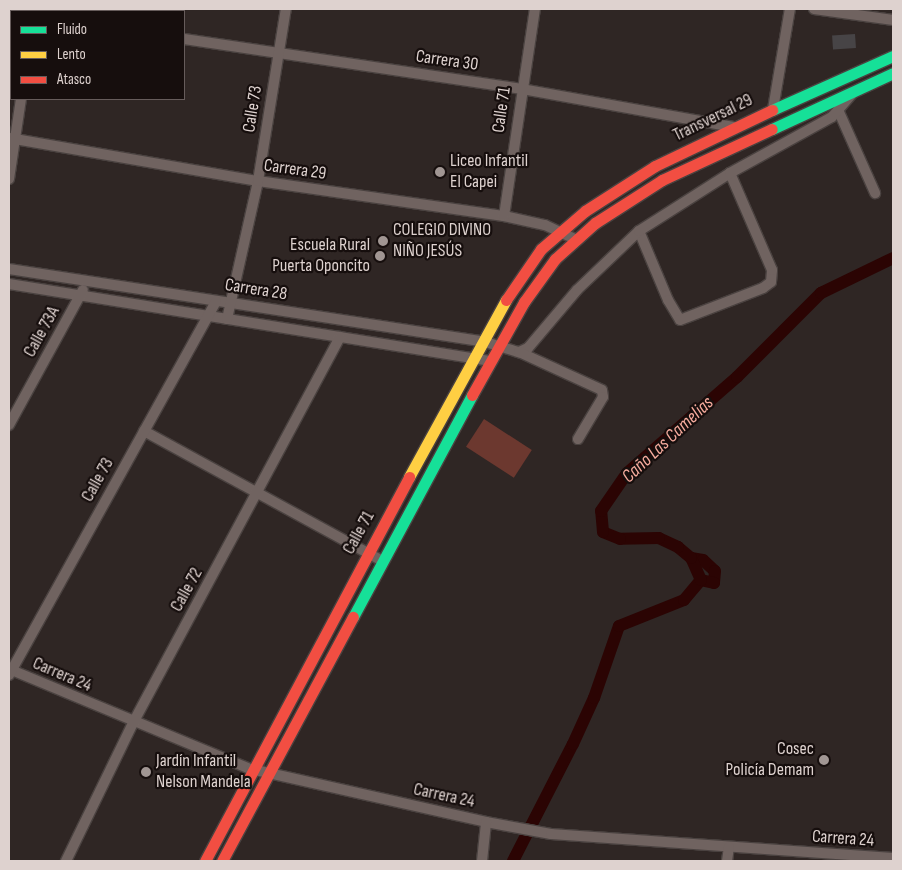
<!DOCTYPE html>
<meta charset="utf-8">
<style>
body{margin:0}
#map{position:relative;width:902px;height:870px;overflow:hidden;background:#2f2624;font-family:"Sofia Sans Condensed",sans-serif}
div>[style]{position:absolute}
.green>*{inset:0;background:#6c382f;transform-origin:0 0}
.canal>*{height:12px;margin:-6px;padding:0 6px;transform-origin:6px;border-radius:6px;background:#2b0403}
.building>*{inset:0;background:#474446;transform-origin:0 0}
.roads{filter:drop-shadow(1px 0 #4a4240) drop-shadow(-1px 0 #4a4240) drop-shadow(0 1px #4a4240) drop-shadow(0 -1px #4a4240)}
.street>*{height:10px;margin:-5px;padding:0 5px;transform-origin:5px;border-radius:5px;background:#706360}
.fast>*{height:11px;margin:-5.5px;padding:0 5.5px;transform-origin:5.5px;border-radius:5.5px;background:#16e098}
.slow>*{height:11px;margin:-5.5px;padding:0 5.5px;transform-origin:5.5px;border-radius:5.5px;background:#ffcf43}
.jam>*{height:11px;margin:-5.5px;padding:0 5.5px;transform-origin:5.5px;border-radius:5.5px;background:#f24e42}
.dots>*{width:14px;height:14px;translate:-50% -50%;box-sizing:border-box;border:2px solid #160e0d;border-radius:50%}
span{translate:-50% -50%;white-space:nowrap;text-align:center;line-height:1.15;-webkit-text-stroke:4.5px #160e0d;paint-order:stroke}
.street-label{font-size:18px;color:#ded2cf}
.poi-label{font-size:18px;color:#ded2cf}
.left{translate:0 -50%;text-align:left}
.right{translate:-100% -50%;text-align:right}
.water-label{font-size:19px;color:#f6ab9d;font-style:italic}
.frame{position:absolute;inset:0;border:10px solid #ded2cf;pointer-events:none}
.legend{position:absolute;left:10px;top:10px;width:175px;height:90px;box-sizing:border-box;background:#160e0d;border:1px solid #665c5b;margin:0;padding:6px 9px;list-style:none;font-size:15px;color:#ded2cf}
.legend li{display:flex;align-items:center;gap:10px;height:25px}
.legend b{width:25px;border:1px solid #665c5b}
</style>
<div id="map">
<div class="green">
<div style="left:484px;top:419px;width:57px;height:33px;rotate:33deg"></div>
</div>
<div class="canal">
<div style="left:691px;top:558px;width:12px;rotate:9deg"></div>
<div style="left:703px;top:560px;width:16px;rotate:43deg"></div>
<div style="left:715px;top:571px;width:12px;rotate:95deg"></div>
<div style="left:714px;top:583px;width:13px;rotate:-167deg"></div>
<div style="left:513px;top:861px;width:131px;rotate:-62.9deg"></div>
<div style="left:573px;top:744px;width:51px;rotate:-65.5deg"></div>
<div style="left:594px;top:698px;width:76px;rotate:-70.9deg"></div>
<div style="left:619px;top:626px;width:70px;rotate:-21.8deg"></div>
<div style="left:684px;top:600px;width:26px;rotate:-50deg"></div>
<div style="left:701px;top:580px;width:24px;rotate:-114deg"></div>
<div style="left:691px;top:558px;width:17px;rotate:-140deg"></div>
<div style="left:678px;top:547px;width:21px;rotate:-155deg"></div>
<div style="left:659px;top:538px;width:39px;rotate:179deg"></div>
<div style="left:620px;top:539px;width:18px;rotate:-158deg"></div>
<div style="left:603px;top:532px;width:21px;rotate:-95deg"></div>
<div style="left:601px;top:511px;width:46px;rotate:-55.6deg"></div>
<div style="left:627px;top:473px;width:146px;rotate:-41.1deg"></div>
<div style="left:737px;top:377px;width:119px;rotate:-45deg"></div>
<div style="left:821px;top:293px;width:80px;rotate:-25.9deg"></div>
</div>
<div class="building">
<div style="left:855px;top:34px;width:14px;height:23px;rotate:86deg"></div>
</div>
<div class="roads">
<div class="street">
<div style="left:814px;top:9px;width:80px;rotate:7.9deg"></div>
<div style="left:35px;top:11px;width:2px;rotate:-63deg"></div>
<div style="left:9px;top:13px;width:2px"></div>
<div style="left:184px;top:39px;width:342px;rotate:8.4deg"></div>
<div style="left:522px;top:89px;width:214px;rotate:10.2deg"></div>
<div style="left:773px;top:109px;width:101px;rotate:-80.4deg"></div>
<div style="left:839px;top:112px;width:89px;rotate:66deg"></div>
<div style="left:9px;top:138px;width:253px;rotate:9.8deg"></div>
<div style="left:258px;top:181px;width:248px;rotate:8.1deg"></div>
<div style="left:504px;top:216px;width:42px;rotate:12.4deg"></div>
<div style="left:545px;top:225px;width:33px;rotate:25deg"></div>
<div style="left:9px;top:179px;width:81px;rotate:-81.5deg"></div>
<div style="left:504px;top:216px;width:209px;rotate:-81.5deg"></div>
<div style="left:639px;top:231px;width:75px;rotate:67.2deg"></div>
<div style="left:668px;top:300px;width:23px;rotate:59deg"></div>
<div style="left:680px;top:320px;width:89px;rotate:-21.1deg"></div>
<div style="left:763px;top:288px;width:10px;rotate:-37deg"></div>
<div style="left:771px;top:282px;width:12px;rotate:-85deg"></div>
<div style="left:772px;top:270px;width:106px;rotate:-113.4deg"></div>
<div style="left:9px;top:269px;width:478px;rotate:8.7deg"></div>
<div style="left:482px;top:341px;width:39px;rotate:17deg"></div>
<div style="left:519px;top:352px;width:10px;rotate:-24deg"></div>
<div style="left:528px;top:348px;width:76px;rotate:-49.8deg"></div>
<div style="left:577px;top:290px;width:86px;rotate:-43.6deg"></div>
<div style="left:639px;top:231px;width:108px;rotate:-32.5deg"></div>
<div style="left:730px;top:173px;width:116px;rotate:-28.8deg"></div>
<div style="left:832px;top:117px;width:33px;rotate:-49deg"></div>
<div style="left:9px;top:284px;width:488px;rotate:9.1deg"></div>
<div style="left:227px;top:319px;width:141px;rotate:-77.3deg"></div>
<div style="left:258px;top:181px;width:174px;rotate:-80.8deg"></div>
<div style="left:519px;top:352px;width:91px;rotate:24.6deg"></div>
<div style="left:602px;top:390px;width:7px;rotate:82deg"></div>
<div style="left:603px;top:397px;width:49px;rotate:120.8deg"></div>
<div style="left:9px;top:425px;width:154px;rotate:-61.3deg"></div>
<div style="left:144px;top:431px;width:271px;rotate:28.6deg"></div>
<div style="left:9px;top:669px;width:262px;rotate:22.5deg"></div>
<div style="left:251px;top:769px;width:241px;rotate:12.7deg"></div>
<div style="left:486px;top:822px;width:66px;rotate:10.5deg"></div>
<div style="left:551px;top:834px;width:343px;rotate:4deg"></div>
<div style="left:9px;top:675px;width:427px;rotate:-61deg"></div>
<div style="left:66px;top:861px;width:153px;rotate:-64.1deg"></div>
<div style="left:133px;top:723px;width:438px;rotate:-61.8deg"></div>
<div style="left:482px;top:861px;width:39px;rotate:-84deg"></div>
<div style="left:727px;top:861px;width:14px;rotate:-82deg"></div>
</div>
<div class="fast">
<div style="left:772px;top:110px;width:133px;rotate:-24.1deg"></div>
<div style="left:772px;top:129px;width:133px;rotate:-24.8deg"></div>
<div style="left:353px;top:617px;width:252px;rotate:-61.8deg"></div>
</div>
<div class="slow">
<div style="left:409px;top:477px;width:202px;rotate:-61.3deg"></div>
</div>
<div class="jam">
<div style="left:506px;top:300px;width:62px;rotate:-55.5deg"></div>
<div style="left:541px;top:249px;width:58px;rotate:-40.8deg"></div>
<div style="left:585px;top:211px;width:83px;rotate:-32.7deg"></div>
<div style="left:655px;top:166px;width:130px;rotate:-25.6deg"></div>
<div style="left:472px;top:395px;width:107px;rotate:-60.8deg"></div>
<div style="left:524px;top:302px;width:53px;rotate:-54.2deg"></div>
<div style="left:555px;top:259px;width:54px;rotate:-42deg"></div>
<div style="left:595px;top:223px;width:80px;rotate:-32.7deg"></div>
<div style="left:662px;top:180px;width:121px;rotate:-24.9deg"></div>
<div style="left:205px;top:861px;width:435px;rotate:-62deg"></div>
<div style="left:222px;top:861px;width:277px;rotate:-61.8deg"></div>
</div>
</div>
<div class="dots">
<div style="left:440px;top:172px;background:#a19693"></div>
<div style="left:383px;top:241px;background:#a19693"></div>
<div style="left:380px;top:256px;background:#a19693"></div>
<div style="left:824px;top:760px;background:#a19693"></div>
<div style="left:146px;top:772px;background:#a19693"></div>
</div>
<div class="street-label">
<span style="left:447px;top:61px;rotate:8deg">Carrera 30</span>
<span style="left:253px;top:109px;rotate:-81deg">Calle 73</span>
<span style="left:502px;top:110px;rotate:-82deg">Calle 71</span>
<span style="left:713px;top:118px;rotate:-26deg">Transversal 29</span>
<span style="left:295px;top:170px;rotate:8deg">Carrera 29</span>
<span style="left:256px;top:290px;rotate:9deg">Carrera 28</span>
<span style="left:42px;top:332px;rotate:-61deg">Calle 73A</span>
<span style="left:98px;top:480px;rotate:-61deg">Calle 73</span>
<span style="left:359px;top:533px;rotate:-61deg">Calle 71</span>
<span style="left:187px;top:590px;rotate:-61deg">Calle 72</span>
<span style="left:62px;top:675px;rotate:23deg">Carrera 24</span>
<span style="left:444px;top:796px;rotate:12deg">Carrera 24</span>
<span style="left:843px;top:839px;rotate:4deg">Carrera 24</span>
</div>
<div class="poi-label">
<span class="left" style="left:450px;top:172px">Liceo Infantil<br>El Capei</span>
<span class="left" style="left:393px;top:241px">COLEGIO DIVINO<br>NIÑO JESÚS</span>
<span class="right" style="left:370px;top:256px">Escuela Rural<br>Puerta Oponcito</span>
<span class="right" style="left:814px;top:760px">Cosec<br>Policía Demam</span>
<span class="left" style="left:156px;top:772px">Jardín Infantil<br>Nelson Mandela</span>
</div>
<div class="water-label">
<span style="left:668px;top:440px;rotate:-43deg">Caño Las Camelias</span>
</div>
<div class="frame"></div>
<ul class="legend">
<li><b style="height:6px;background:#16e098"></b>Fluido</li>
<li><b style="height:6px;background:#ffcf43"></b>Lento</li>
<li><b style="height:6px;background:#f24e42"></b>Atasco</li>
</ul>
</div>
